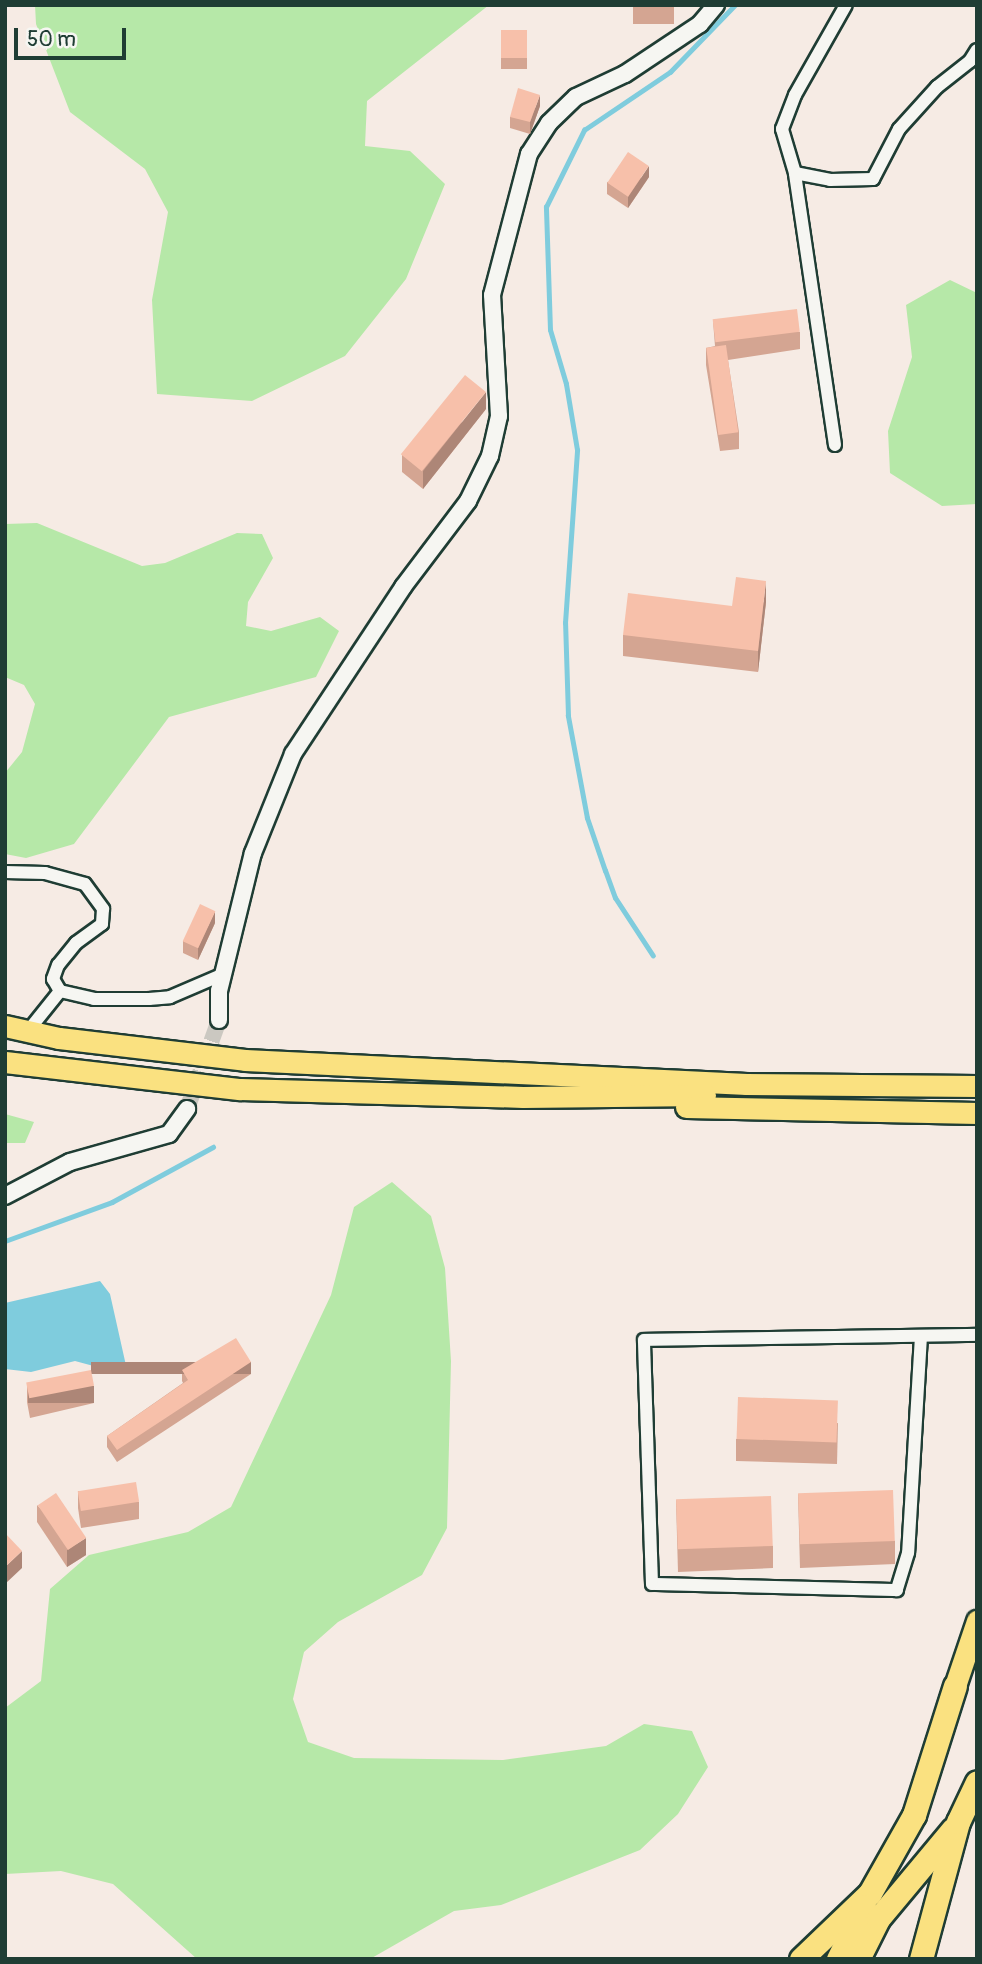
<!DOCTYPE html>
<style>
body{margin:0}
#map{position:relative;width:982px;height:1964px;overflow:hidden;background:#f6ebe4;font-family:Pangolin,sans-serif}
div>[style]{position:absolute}
.green>*{inset:0;background:#b6e8a8}
.water>*{inset:0;background:#7fccdd}
.stream>*{height:4.5px;margin:-2.25px;padding:0 2.25px;transform-origin:2.25px;border-radius:2.25px;background:#7fccdd}
.tertiary-tunnel>*{height:16px;margin-top:-8px;transform-origin:0;background:repeating-linear-gradient(90deg,#cbc8c1 0 16px,transparent 0 24px)}
.roads{filter:drop-shadow(2px 0 #1f3d34) drop-shadow(-2px 0 #1f3d34) drop-shadow(0 2px #1f3d34) drop-shadow(0 -2px #1f3d34)}
.minor>*{height:12px;margin:-6px;padding:0 6px;transform-origin:6px;border-radius:6px;background:#f6f6f2}
.tertiary>*{height:16px;margin:-8px;padding:0 8px;transform-origin:8px;border-radius:8px;background:#f6f6f2}
.trunk>*{height:21px;margin:-10.5px;padding:0 10.5px;transform-origin:10.5px;border-radius:10.5px;background:#fae180}
.motorway>*{height:23px;margin:-11.5px;padding:0 11.5px;transform-origin:11.5px;border-radius:11.5px;background:#fae180}
.wall>*{inset:0;background:#d4a592;transform-origin:0 0}
.shaded-wall>*{inset:0;background:#ad8677;transform-origin:0 0}
.building>*{inset:0;background:#f7c0aa;transform-origin:0 0}
span{translate:-50% -50%;white-space:nowrap;text-align:center;line-height:1.15;-webkit-text-stroke:5px #f6f6f2;paint-order:stroke}
.frame{position:absolute;inset:0;border:7px solid #1f3d34;pointer-events:none}
.scale{position:absolute;left:14px;top:28px;width:112px;height:32px;box-sizing:border-box;border:4px solid #1f3d34;border-top:0;padding-left:9px;font-size:21px;line-height:24px;white-space:nowrap;color:#1f3d34;-webkit-text-stroke:5px #f6f6f2;paint-order:stroke}
</style>
<div id="map">
<div class="green">
<div style="clip-path:polygon(35px 5px,489px 5px,367px 101px,365px 146px,410px 151px,445px 184px,406px 279px,345px 356px,252px 401px,157px 394px,152px 300px,168px 212px,145px 169px,70px 112px,36px 24px)"></div>
<div style="clip-path:polygon(950px 280px,977px 293px,977px 504px,942px 506px,890px 473px,888px 431px,912px 357px,906px 305px)"></div>
<div style="clip-path:polygon(37px 523px,142px 566px,165px 563px,237px 533px,262px 534px,273px 558px,248px 602px,246px 626px,271px 631px,320px 617px,339px 631px,316px 677px,169px 717px,74px 844px,26px 858px,5px 854px,5px 773px,22px 752px,35px 704px,24px 685px,5px 677px,5px 524px)"></div>
<div style="clip-path:polygon(5px 1114px,34px 1122px,25px 1143px,5px 1143px)"></div>
<div style="clip-path:polygon(392px 1182px,431px 1216px,445px 1268px,451px 1361px,447px 1528px,422px 1575px,338px 1622px,304px 1652px,293px 1699px,308px 1742px,354px 1758px,503px 1760px,606px 1746px,644px 1724px,692px 1731px,708px 1767px,678px 1814px,640px 1850px,501px 1905px,454px 1911px,370px 1959px,197px 1959px,113px 1884px,61px 1871px,5px 1874px,5px 1708px,41px 1681px,50px 1589px,89px 1555px,188px 1532px,231px 1507px,331px 1295px,354px 1207px)"></div>
</div>
<div class="water">
<div style="clip-path:polygon(100px 1281px,110px 1294px,127px 1370px,112px 1371px,75px 1361px,31px 1372px,5px 1369px,5px 1303px)"></div>
</div>
<div class="stream">
<div style="left:653px;top:956px;width:69px;rotate:-123.2deg"></div>
<div style="left:615px;top:898px;width:29px;rotate:-110deg"></div>
<div style="left:605px;top:871px;width:56px;rotate:-108.8deg"></div>
<div style="left:587px;top:818px;width:104px;rotate:-100.6deg"></div>
<div style="left:568px;top:716px;width:93px;rotate:-91.8deg"></div>
<div style="left:565px;top:623px;width:173px;rotate:-86deg"></div>
<div style="left:577px;top:450px;width:67px;rotate:-99.5deg"></div>
<div style="left:566px;top:384px;width:56px;rotate:-106.5deg"></div>
<div style="left:550px;top:330px;width:123px;rotate:-91.9deg"></div>
<div style="left:546px;top:207px;width:86px;rotate:-63.7deg"></div>
<div style="left:584px;top:130px;width:104px;rotate:-34deg"></div>
<div style="left:670px;top:72px;width:93px;rotate:-45.9deg"></div>
<div style="left:5px;top:1241px;width:114px;rotate:-20deg"></div>
<div style="left:112px;top:1202px;width:115px;rotate:-28.6deg"></div>
</div>
<div class="tertiary-tunnel">
<div style="left:187px;top:1109px;width:95px;rotate:-70.2deg"></div>
</div>
<div class="roads">
<div class="minor">
<div style="left:795px;top:173px;width:36px;rotate:11deg"></div>
<div style="left:830px;top:180px;width:43px;rotate:-1.3deg"></div>
<div style="left:873px;top:179px;width:56px;rotate:-62.5deg"></div>
<div style="left:899px;top:129px;width:57px;rotate:-47.9deg"></div>
<div style="left:937px;top:87px;width:42px;rotate:-38.2deg"></div>
<div style="left:970px;top:61px;width:13px;rotate:-58deg"></div>
<div style="left:835px;top:445px;width:275px;rotate:-98.4deg"></div>
<div style="left:795px;top:173px;width:46px;rotate:-106.5deg"></div>
<div style="left:782px;top:129px;width:36px;rotate:-69deg"></div>
<div style="left:795px;top:95px;width:103px;rotate:-60.5deg"></div>
<div style="left:5px;top:872px;width:40px;rotate:1.4deg"></div>
<div style="left:45px;top:873px;width:41px;rotate:15.4deg"></div>
<div style="left:85px;top:884px;width:31px;rotate:54deg"></div>
<div style="left:103px;top:909px;width:15px;rotate:94deg"></div>
<div style="left:102px;top:924px;width:32px;rotate:144deg"></div>
<div style="left:76px;top:943px;width:28px;rotate:129deg"></div>
<div style="left:58px;top:965px;width:15px;rotate:110deg"></div>
<div style="left:53px;top:979px;width:14px;rotate:60deg"></div>
<div style="left:60px;top:991px;width:35px;rotate:13deg"></div>
<div style="left:94px;top:999px;width:55px"></div>
<div style="left:149px;top:999px;width:21px;rotate:-5deg"></div>
<div style="left:170px;top:997px;width:59px;rotate:-23.1deg"></div>
<div style="left:28px;top:1031px;width:51px;rotate:-51.3deg"></div>
<div style="left:921px;top:1336px;width:217px;rotate:93.4deg"></div>
<div style="left:908px;top:1553px;width:39px;rotate:107deg"></div>
<div style="left:897px;top:1590px;width:245px;rotate:-178.6deg"></div>
<div style="left:652px;top:1584px;width:244px;rotate:-91.9deg"></div>
<div style="left:644px;top:1340px;width:333px;rotate:-0.9deg"></div>
</div>
<div class="tertiary">
<div style="left:219px;top:1020px;width:29px;rotate:-90deg"></div>
<div style="left:219px;top:991px;width:142px;rotate:-76.2deg"></div>
<div style="left:253px;top:853px;width:107px;rotate:-68deg"></div>
<div style="left:293px;top:754px;width:200px;rotate:-56.6deg"></div>
<div style="left:403px;top:587px;width:108px;rotate:-52.9deg"></div>
<div style="left:468px;top:501px;width:50px;rotate:-63.9deg"></div>
<div style="left:490px;top:456px;width:41px;rotate:-77.3deg"></div>
<div style="left:499px;top:416px;width:121px;rotate:-93.3deg"></div>
<div style="left:492px;top:295px;width:146px;rotate:-75.3deg"></div>
<div style="left:529px;top:154px;width:37px;rotate:-57deg"></div>
<div style="left:549px;top:123px;width:37px;rotate:-44deg"></div>
<div style="left:576px;top:97px;width:54px;rotate:-25.1deg"></div>
<div style="left:625px;top:74px;width:90px;rotate:-33.7deg"></div>
<div style="left:700px;top:24px;width:25px;rotate:-50deg"></div>
<div style="left:5px;top:1196px;width:73px;rotate:-27.6deg"></div>
<div style="left:70px;top:1162px;width:103px;rotate:-15.8deg"></div>
<div style="left:169px;top:1134px;width:31px;rotate:-54deg"></div>
</div>
<div class="trunk">
<div style="left:5px;top:1026px;width:55px;rotate:12.5deg"></div>
<div style="left:59px;top:1038px;width:187px;rotate:6.7deg"></div>
<div style="left:245px;top:1060px;width:502px;rotate:2.74deg"></div>
<div style="left:746px;top:1084px;width:231px;rotate:0.5deg"></div>
<div style="left:5px;top:1062px;width:237px;rotate:6.6deg"></div>
<div style="left:240px;top:1089px;width:283px;rotate:1.6deg"></div>
<div style="left:523px;top:1097px;width:182px;rotate:-0.6deg"></div>
<div style="left:686px;top:1107px;width:291px;rotate:1.2deg"></div>
<div style="left:955px;top:1686px;width:69px;rotate:-71.3deg"></div>
</div>
<div class="motorway">
<div style="left:801px;top:1959px;width:95px;rotate:-43.7deg"></div>
<div style="left:870px;top:1893px;width:90px;rotate:-60.6deg"></div>
<div style="left:914px;top:1815px;width:135px;rotate:-72.4deg"></div>
<div style="left:838px;top:1959px;width:59px;rotate:-63.9deg"></div>
<div style="left:858px;top:1959px;width:45px;rotate:-63.4deg"></div>
<div style="left:878px;top:1919px;width:117px;rotate:-50.2deg"></div>
<div style="left:921px;top:1959px;width:142px;rotate:-74.9deg"></div>
<div style="left:958px;top:1822px;width:44px;rotate:-64.6deg"></div>
</div>
</div>
<div class="wall">
<div style="left:633px;top:5px;width:41px;height:19px"></div>
<div style="left:501px;top:30px;width:26px;height:39px"></div>
<div style="clip-path:polygon(540px 106px,530px 134px,510px 128px,510px 117px)"></div>
<div style="clip-path:polygon(649px 177px,628px 208px,607px 194px,607px 182px)"></div>
<div style="clip-path:polygon(713px 321px,800px 332px,800px 349px,728px 360px,739px 432px,739px 449px,720px 451px,706px 365px,706px 348px,715px 346px)"></div>
<div style="clip-path:polygon(486px 409px,423px 489px,402px 472px,402px 455px)"></div>
<div style="clip-path:polygon(766px 602px,758px 672px,623px 656px,623px 635px,732px 606px)"></div>
<div style="clip-path:polygon(215px 923px,198px 960px,183px 953px,183px 941px)"></div>
<div style="clip-path:polygon(182px 1370px,251px 1374px,117px 1462px,107px 1447px,107px 1436px,183px 1383px,182px 1381px)"></div>
<div style="clip-path:polygon(27px 1385px,94px 1403px,30px 1418px,27px 1402px)"></div>
<div style="clip-path:polygon(838px 1423px,837px 1464px,736px 1461px,736px 1439px)"></div>
<div style="clip-path:polygon(78px 1491px,139px 1502px,139px 1519px,81px 1528px,78px 1508px)"></div>
<div style="clip-path:polygon(798px 1494px,895px 1541px,895px 1564px,800px 1568px)"></div>
<div style="clip-path:polygon(676px 1500px,773px 1546px,773px 1568px,678px 1572px)"></div>
<div style="clip-path:polygon(37px 1505px,86px 1555px,67px 1567px,37px 1522px)"></div>
</div>
<div class="shaded-wall">
<div style="clip-path:polygon(540px 95px,540px 106px,530px 134px,530px 122px)"></div>
<div style="clip-path:polygon(649px 166px,649px 177px,628px 208px,628px 197px)"></div>
<div style="clip-path:polygon(486px 392px,486px 409px,423px 489px,423px 471px)"></div>
<div style="clip-path:polygon(766px 581px,766px 602px,758px 672px,758px 651px)"></div>
<div style="clip-path:polygon(215px 911px,215px 923px,198px 960px,198px 948px)"></div>
<div style="left:251px;top:1362px;width:12px;height:160px;rotate:90deg"></div>
<div style="left:94px;top:1386px;width:17px;height:66px;rotate:90deg"></div>
<div style="clip-path:polygon(86px 1538px,86px 1555px,67px 1567px,67px 1550px)"></div>
<div style="clip-path:polygon(22px 1551px,22px 1568px,5px 1584px,5px 1567px)"></div>
</div>
<div class="building">
<div style="left:501px;top:30px;width:26px;height:28px"></div>
<div style="clip-path:polygon(518px 88px,540px 95px,530px 122px,510px 117px)"></div>
<div style="left:628px;top:152px;width:25px;height:37px;rotate:34deg"></div>
<div style="left:797px;top:309px;width:23px;height:85px;rotate:83deg"></div>
<div style="left:726px;top:345px;width:88px;height:20px;rotate:82deg"></div>
<div style="left:465px;top:375px;width:27px;height:102px;rotate:39deg"></div>
<div style="clip-path:polygon(736px 577px,766px 581px,758px 651px,623px 635px,628px 593px,732px 606px)"></div>
<div style="left:200px;top:904px;width:17px;height:41px;rotate:25deg"></div>
<div style="clip-path:polygon(236px 1338px,251px 1362px,117px 1450px,107px 1436px,188px 1380px,182px 1370px)"></div>
<div style="left:91px;top:1370px;width:16px;height:66px;rotate:79deg"></div>
<div style="left:738px;top:1397px;width:100px;height:42px;rotate:2deg"></div>
<div style="left:136px;top:1482px;width:20px;height:59px;rotate:81deg"></div>
<div style="left:893px;top:1490px;width:51px;height:95px;rotate:88deg"></div>
<div style="left:56px;top:1493px;width:54px;height:22px;rotate:56deg"></div>
<div style="left:771px;top:1496px;width:50px;height:95px;rotate:88deg"></div>
<div style="clip-path:polygon(5px 1533px,22px 1551px,5px 1567px)"></div>
</div>
<div class="frame"></div>
<div class="scale">50 m</div>
</div>
